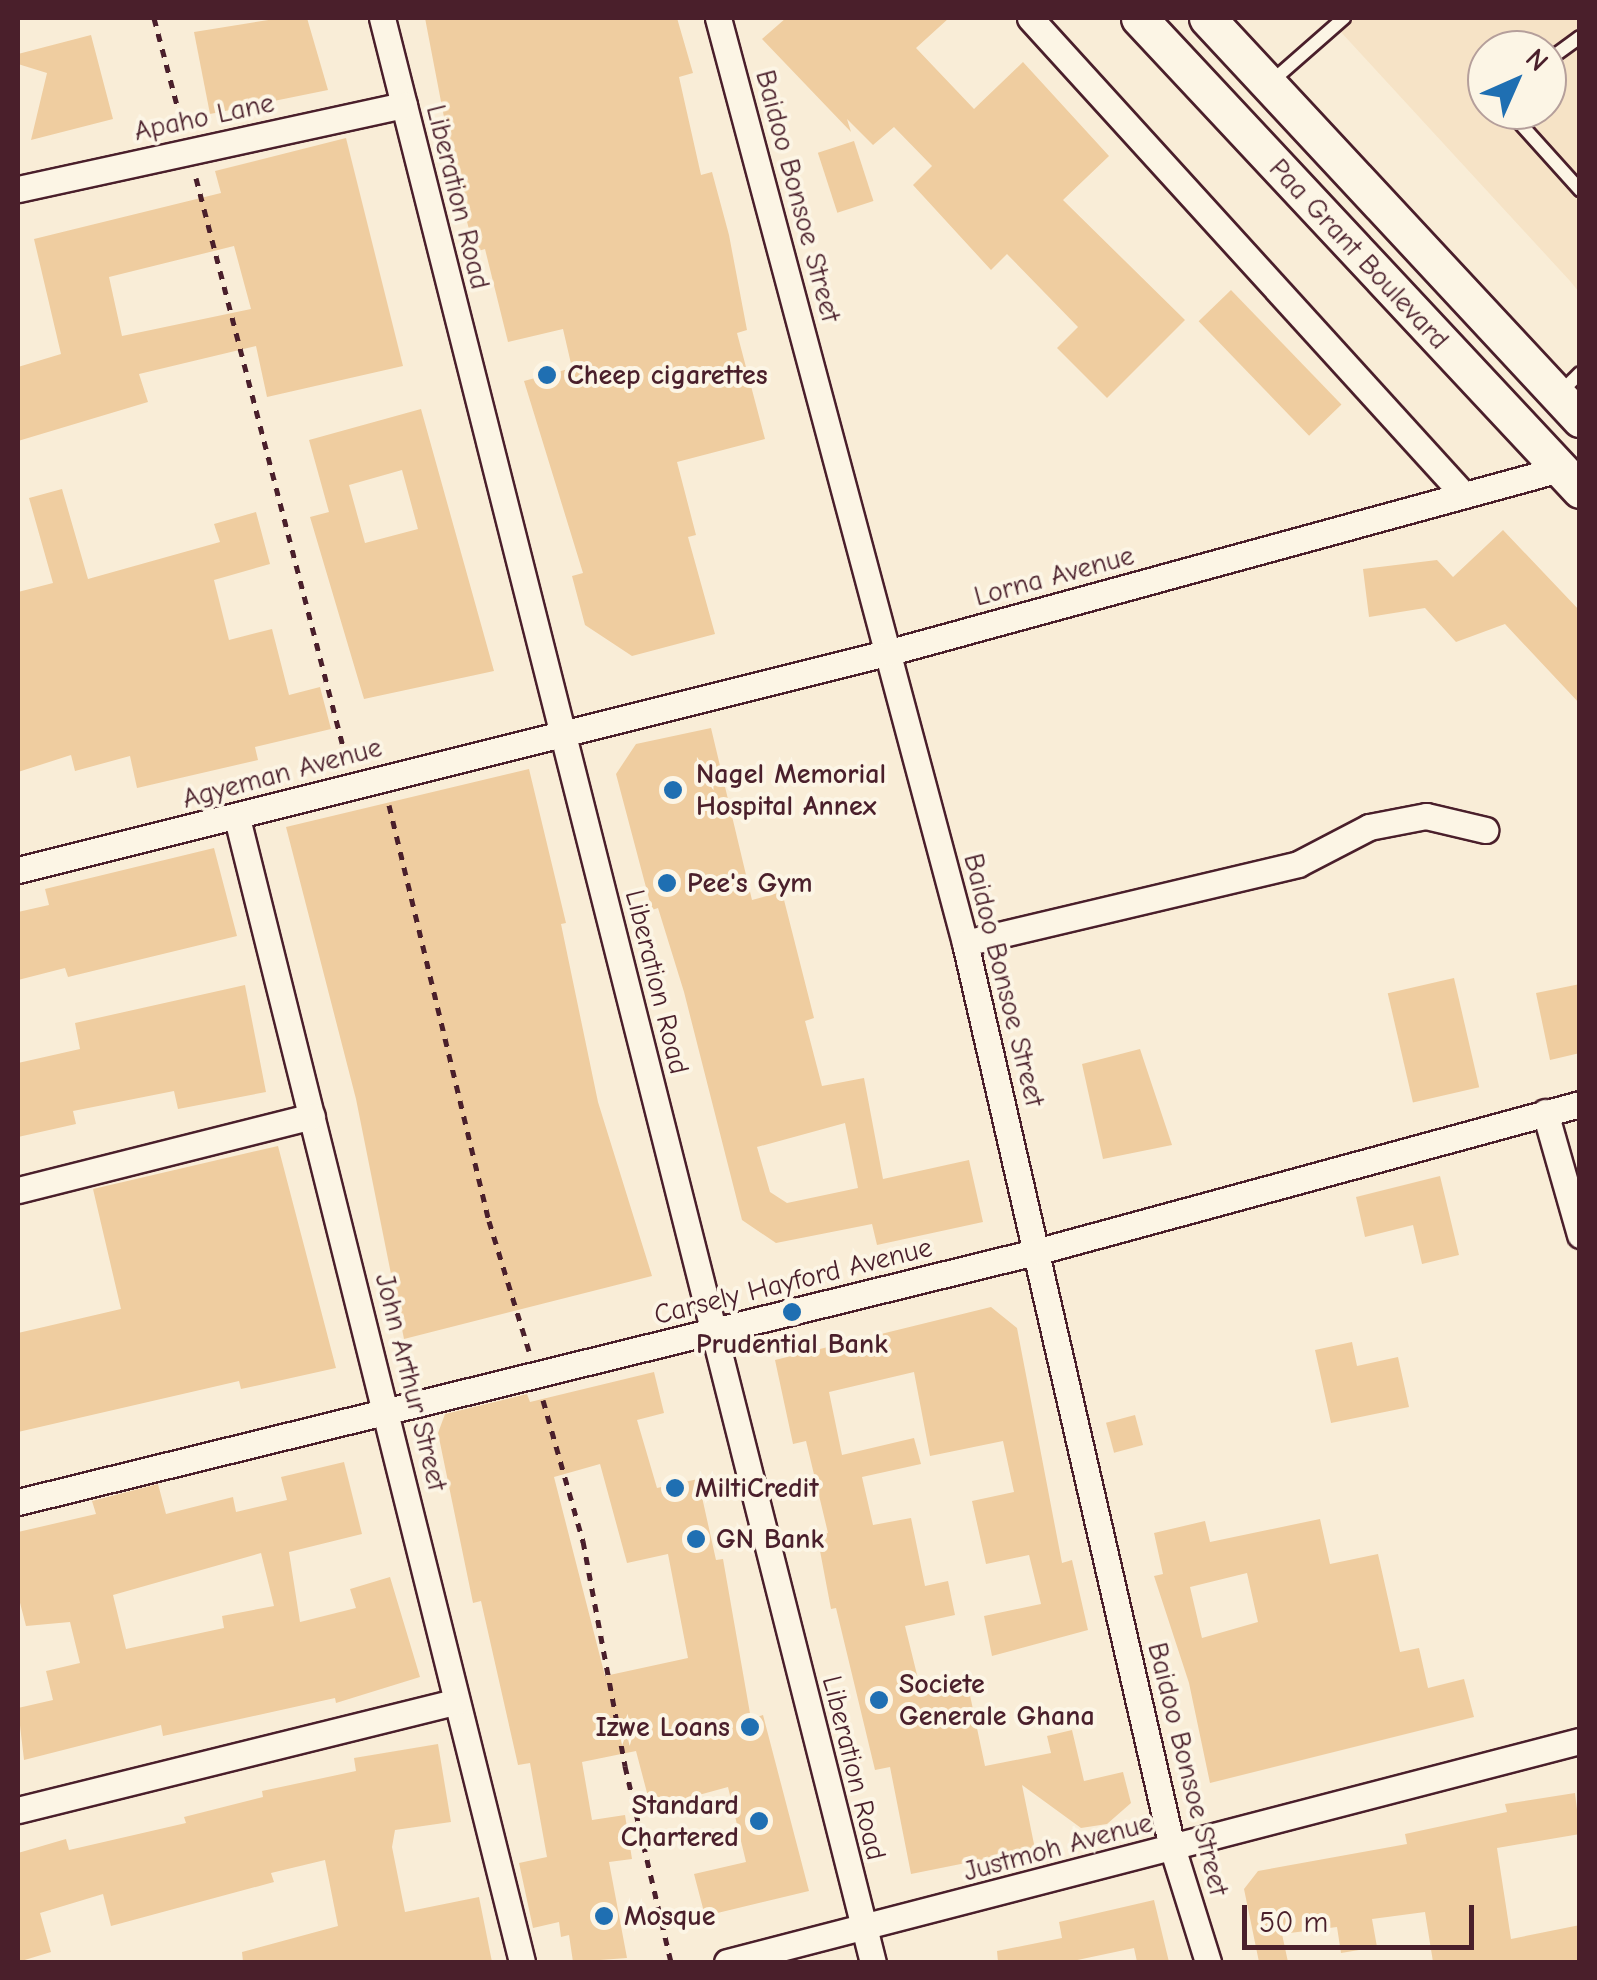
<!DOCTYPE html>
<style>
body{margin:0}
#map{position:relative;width:1597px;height:1980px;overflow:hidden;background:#f9edd7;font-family:"Comic Neue",sans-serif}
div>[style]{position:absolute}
.built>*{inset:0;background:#f6e3c6}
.building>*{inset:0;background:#efcda0;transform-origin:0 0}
.path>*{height:5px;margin-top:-2.5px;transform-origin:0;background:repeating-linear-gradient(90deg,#4a1f2b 0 8px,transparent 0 16px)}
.roads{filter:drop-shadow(2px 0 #4a1f2b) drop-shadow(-2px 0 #4a1f2b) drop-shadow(0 2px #4a1f2b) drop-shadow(0 -2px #4a1f2b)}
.service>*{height:12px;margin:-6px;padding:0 6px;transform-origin:6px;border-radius:6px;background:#fcf5e5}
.minor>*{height:25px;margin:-12.5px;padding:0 12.5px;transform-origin:12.5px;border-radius:12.5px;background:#fcf5e5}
.secondary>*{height:35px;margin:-17.5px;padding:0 17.5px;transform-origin:17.5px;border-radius:17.5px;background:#fcf5e5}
.dots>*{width:28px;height:28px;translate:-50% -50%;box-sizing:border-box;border:5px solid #fcf5e5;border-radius:50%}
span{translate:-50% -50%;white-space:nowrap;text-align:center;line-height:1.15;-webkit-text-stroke:8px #fcf5e5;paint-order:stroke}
.street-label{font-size:28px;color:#4a1f2b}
.poi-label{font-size:28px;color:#4a1f2b;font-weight:700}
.left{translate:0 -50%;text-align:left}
.right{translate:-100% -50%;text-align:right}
.frame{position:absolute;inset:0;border:20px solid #4a1f2b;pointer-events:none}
.north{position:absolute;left:1467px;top:30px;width:100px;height:100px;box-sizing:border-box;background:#fcf5e5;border:2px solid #b59f9b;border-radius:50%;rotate:45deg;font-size:28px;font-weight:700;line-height:40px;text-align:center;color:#4a1f2b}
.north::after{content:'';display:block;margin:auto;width:35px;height:45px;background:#1f6fb2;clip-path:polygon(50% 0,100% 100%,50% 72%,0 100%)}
.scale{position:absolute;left:1242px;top:1905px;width:232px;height:45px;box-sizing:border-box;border:5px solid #4a1f2b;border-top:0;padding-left:12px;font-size:30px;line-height:35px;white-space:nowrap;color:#4a1f2b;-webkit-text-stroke:8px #fcf5e5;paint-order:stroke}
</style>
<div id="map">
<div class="built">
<div style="clip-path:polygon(evenodd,1328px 18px,1579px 18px,1579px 292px,1570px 281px,1328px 18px,1487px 50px,1547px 50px,1547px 110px,1487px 110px,1487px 50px)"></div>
</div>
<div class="building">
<div style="clip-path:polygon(281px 18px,307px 18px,328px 90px,210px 114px,194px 32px)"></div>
<div style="clip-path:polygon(425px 18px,677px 18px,693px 73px,679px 77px,701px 175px,712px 172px,729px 235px,747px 330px,737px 333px,765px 439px,677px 462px,696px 535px,688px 537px,715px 634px,632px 656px,585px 625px,572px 576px,583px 573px,524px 381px,572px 368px,563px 329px,508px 342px,485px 249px,475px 252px,456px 180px)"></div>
<div style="clip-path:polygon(786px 18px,949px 18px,916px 48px,974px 109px,1023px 62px,1109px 156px,1063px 200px,1185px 320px,1107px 398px,1057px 348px,1078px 327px,1007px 254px,991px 270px,913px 185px,932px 166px,894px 127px,873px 145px,847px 119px,851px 132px,762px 39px)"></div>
<div style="clip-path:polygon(91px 35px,113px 119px,31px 140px,47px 73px,18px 64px,18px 54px)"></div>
<div style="clip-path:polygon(evenodd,346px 138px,403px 366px,267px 397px,256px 346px,139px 374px,148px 402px,18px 441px,18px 367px,61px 354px,34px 239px,221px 193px,215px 171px,346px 138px,234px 246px,251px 309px,122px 336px,109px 277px,234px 246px)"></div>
<div style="left:854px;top:141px;width:63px;height:38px;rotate:72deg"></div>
<div style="left:1231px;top:290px;width:159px;height:45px;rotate:46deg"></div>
<div style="clip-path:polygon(evenodd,421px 409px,494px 671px,364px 699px,310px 517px,329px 512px,309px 440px,421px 409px,402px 470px,418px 529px,365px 543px,349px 485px,402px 470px)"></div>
<div style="clip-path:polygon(62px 489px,88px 579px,220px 542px,214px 524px,256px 512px,270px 564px,214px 580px,229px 640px,272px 629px,289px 695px,320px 687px,331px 729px,255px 747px,258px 760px,137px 788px,130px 756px,75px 771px,71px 755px,18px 772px,18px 592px,53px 583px,29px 498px)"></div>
<div style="clip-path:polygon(1503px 530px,1580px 611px,1580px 704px,1505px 624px,1456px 642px,1425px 608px,1369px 617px,1363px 569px,1437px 560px,1453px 577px)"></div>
<div style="clip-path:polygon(evenodd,711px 728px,752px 900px,782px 892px,814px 1018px,805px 1021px,822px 1086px,864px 1078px,883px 1179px,969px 1160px,983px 1222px,877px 1245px,872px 1224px,776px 1243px,742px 1220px,684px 992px,658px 908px,652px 910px,616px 774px,636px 744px,711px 728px,845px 1123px,858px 1188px,787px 1203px,770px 1192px,757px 1147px,845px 1123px)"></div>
<div style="clip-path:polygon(529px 769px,566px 923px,561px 924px,598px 1102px,652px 1276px,404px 1339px,356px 1099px,286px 827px)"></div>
<div style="clip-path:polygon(214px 848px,237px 936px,68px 977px,65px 968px,18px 980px,18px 912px,49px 905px,45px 889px)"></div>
<div style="left:1454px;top:978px;width:112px;height:68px;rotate:77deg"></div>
<div style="clip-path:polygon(1580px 984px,1580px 1053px,1550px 1060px,1536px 993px)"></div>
<div style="clip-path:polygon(245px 985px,266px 1092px,178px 1109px,174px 1091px,73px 1111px,76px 1124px,18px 1137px,18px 1063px,80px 1049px,75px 1023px)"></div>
<div style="clip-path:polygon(1140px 1049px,1172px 1145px,1103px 1159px,1082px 1064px)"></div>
<div style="clip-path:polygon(278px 1146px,336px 1368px,241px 1389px,239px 1381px,18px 1432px,18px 1333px,121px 1309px,93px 1189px)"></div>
<div style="clip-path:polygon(1440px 1176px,1459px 1255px,1422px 1264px,1413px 1225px,1365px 1237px,1356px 1197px)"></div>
<div style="clip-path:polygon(991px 1307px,1017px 1328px,1062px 1563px,1072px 1560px,1088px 1630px,992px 1656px,984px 1616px,1041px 1604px,1029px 1555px,986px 1564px,972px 1501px,1014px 1492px,1003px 1441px,930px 1456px,914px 1372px,829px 1392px,842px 1455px,914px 1438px,921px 1464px,862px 1477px,873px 1525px,911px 1518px,925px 1586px,948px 1581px,955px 1615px,905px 1626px,921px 1691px,967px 1681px,985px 1766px,1051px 1753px,1047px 1736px,1072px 1730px,1084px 1781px,1123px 1772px,1131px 1803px,1107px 1824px,1081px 1828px,1022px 1785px,1035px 1849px,911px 1874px,890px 1767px,875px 1770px,836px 1608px,831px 1609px,817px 1535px,828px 1533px,806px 1441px,793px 1444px,775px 1360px)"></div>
<div style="clip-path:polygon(1352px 1342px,1357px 1366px,1398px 1357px,1409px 1407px,1331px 1423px,1315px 1350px)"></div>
<div style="clip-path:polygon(evenodd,654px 1372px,664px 1413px,637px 1420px,657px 1488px,698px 1479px,716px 1560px,723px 1559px,751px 1719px,763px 1715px,809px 1891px,705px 1916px,694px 1874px,746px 1862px,728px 1787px,651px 1808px,636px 1751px,582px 1762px,592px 1820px,625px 1815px,632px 1859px,609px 1862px,627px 1958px,573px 1962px,569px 1935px,561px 1937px,559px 1922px,533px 1928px,519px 1863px,547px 1857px,530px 1763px,518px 1765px,481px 1601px,473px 1603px,438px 1433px,445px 1414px,527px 1394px,530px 1402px,654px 1372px,600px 1464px,627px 1563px,668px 1554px,688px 1658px,605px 1676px,554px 1477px,600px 1464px)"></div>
<div style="left:1135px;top:1415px;width:31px;height:30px;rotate:75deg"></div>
<div style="clip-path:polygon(evenodd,344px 1462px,362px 1534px,289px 1552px,300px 1622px,356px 1608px,350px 1589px,390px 1577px,420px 1677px,336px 1703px,335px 1698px,163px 1736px,161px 1725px,24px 1760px,18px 1708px,53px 1700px,46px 1671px,80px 1663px,70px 1622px,26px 1626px,18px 1595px,18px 1532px,96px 1514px,92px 1501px,158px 1484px,166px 1514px,233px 1497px,236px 1512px,287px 1500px,281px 1477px,344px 1462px,261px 1553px,274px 1606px,222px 1616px,224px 1628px,126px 1649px,113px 1595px,261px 1553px)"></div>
<div style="clip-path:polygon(evenodd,1320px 1519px,1330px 1564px,1378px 1554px,1400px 1652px,1419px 1648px,1428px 1688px,1464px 1679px,1474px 1717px,1210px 1783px,1189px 1683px,1154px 1576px,1163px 1574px,1154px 1533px,1205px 1521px,1210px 1542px,1320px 1519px,1247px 1573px,1258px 1622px,1202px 1638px,1190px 1587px,1247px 1573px)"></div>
<div style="clip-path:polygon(438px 1744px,451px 1822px,395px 1830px,392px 1847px,405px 1912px,479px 1897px,492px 1962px,243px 1962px,242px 1952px,338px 1926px,325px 1860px,271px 1873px,274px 1882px,111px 1926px,103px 1894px,40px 1913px,51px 1952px,18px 1962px,18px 1853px,66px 1839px,69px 1850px,186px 1823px,184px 1817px,263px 1797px,262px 1791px,356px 1771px,354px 1758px)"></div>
<div style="clip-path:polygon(1575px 1793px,1580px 1834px,1497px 1848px,1511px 1939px,1580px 1925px,1580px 1962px,1433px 1962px,1425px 1912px,1372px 1919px,1377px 1947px,1341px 1953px,1337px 1927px,1282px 1934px,1288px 1962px,1259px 1962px,1244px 1889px,1258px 1871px,1407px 1844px,1405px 1834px,1507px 1812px,1505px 1804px)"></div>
<div style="clip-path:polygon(1154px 1900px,1169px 1962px,1137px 1962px,1134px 1948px,1068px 1962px,998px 1962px,997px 1951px,1062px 1938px,1059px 1922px)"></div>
</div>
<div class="path">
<div style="left:154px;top:18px;width:110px;rotate:75.2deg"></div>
<div style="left:196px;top:178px;width:599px;rotate:75.5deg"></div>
<div style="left:389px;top:805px;width:428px;rotate:76.5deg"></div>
<div style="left:489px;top:1221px;width:136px;rotate:72.9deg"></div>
<div style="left:543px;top:1400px;width:147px;rotate:74.2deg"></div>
<div style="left:583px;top:1541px;width:229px;rotate:79.4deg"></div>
<div style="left:625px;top:1766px;width:201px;rotate:76.8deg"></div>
</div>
<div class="roads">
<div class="service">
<div style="left:1547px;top:61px;width:41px;rotate:-36deg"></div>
<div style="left:1271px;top:82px;width:97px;rotate:-41.2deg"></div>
<div style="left:1508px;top:110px;width:108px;rotate:48deg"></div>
<div style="left:1560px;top:393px;width:28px;rotate:-45deg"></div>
</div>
<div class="minor">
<div style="left:382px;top:18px;width:2005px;rotate:75.83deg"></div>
<div style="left:718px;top:18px;width:957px;rotate:75.05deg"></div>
<div style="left:965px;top:943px;width:927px;rotate:77.1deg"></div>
<div style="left:1172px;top:1847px;width:121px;rotate:72.6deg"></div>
<div style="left:1030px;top:18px;width:645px;rotate:47.7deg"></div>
<div style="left:18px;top:189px;width:395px;rotate:-12.3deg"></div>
<div style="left:237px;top:818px;width:1179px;rotate:76.01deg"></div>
<div style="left:18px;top:870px;width:899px;rotate:-14.04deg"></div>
<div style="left:890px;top:652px;width:695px;rotate:-15.28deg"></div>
<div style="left:965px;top:943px;width:342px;rotate:-13.3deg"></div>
<div style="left:1298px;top:864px;width:80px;rotate:-27.5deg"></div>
<div style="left:1369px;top:827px;width:58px;rotate:-10.9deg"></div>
<div style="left:1426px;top:816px;width:61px;rotate:13.3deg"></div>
<div style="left:1545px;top:1112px;width:128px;rotate:74.1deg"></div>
<div style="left:18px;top:1190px;width:303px;rotate:-14.1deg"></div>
<div style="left:18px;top:1502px;width:1051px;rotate:-13.81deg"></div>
<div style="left:1039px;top:1251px;width:561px;rotate:-15.2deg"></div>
<div style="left:18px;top:1810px;width:451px;rotate:-13.9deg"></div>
<div style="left:727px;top:1962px;width:881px;rotate:-14.53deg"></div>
</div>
<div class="secondary">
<div style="left:1139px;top:18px;width:646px;rotate:46.94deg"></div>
<div style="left:1207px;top:18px;width:548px;rotate:47.07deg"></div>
</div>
</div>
<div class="dots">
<div style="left:547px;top:375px;background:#1f6fb2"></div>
<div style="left:673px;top:790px;background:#1f6fb2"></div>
<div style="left:667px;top:883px;background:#1f6fb2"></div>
<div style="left:792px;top:1312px;background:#1f6fb2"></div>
<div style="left:675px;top:1488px;background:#1f6fb2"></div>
<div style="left:696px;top:1539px;background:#1f6fb2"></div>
<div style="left:879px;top:1700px;background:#1f6fb2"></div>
<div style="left:750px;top:1727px;background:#1f6fb2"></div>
<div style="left:759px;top:1821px;background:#1f6fb2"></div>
<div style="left:604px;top:1916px;background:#1f6fb2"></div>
</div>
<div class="street-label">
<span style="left:204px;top:117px;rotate:-12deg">Apaho Lane</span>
<span style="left:798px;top:196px;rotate:75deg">Baidoo Bonsoe Street</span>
<span style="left:458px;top:197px;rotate:76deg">Liberation Road</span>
<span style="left:1359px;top:254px;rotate:47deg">Paa Grant Boulevard</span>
<span style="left:1054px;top:576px;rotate:-15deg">Lorna Avenue</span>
<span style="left:282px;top:773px;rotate:-15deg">Agyeman Avenue</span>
<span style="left:1004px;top:980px;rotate:76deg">Baidoo Bonsoe Street</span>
<span style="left:657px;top:982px;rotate:76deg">Liberation Road</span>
<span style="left:793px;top:1281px;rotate:-14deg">Carsely Hayford Avenue</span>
<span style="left:411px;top:1382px;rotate:76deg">John Arthur Street</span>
<span style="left:854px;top:1768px;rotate:76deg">Liberation Road</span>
<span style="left:1188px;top:1769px;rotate:76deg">Baidoo Bonsoe Street</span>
<span style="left:1058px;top:1847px;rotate:-15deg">Justmoh Avenue</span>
</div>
<div class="poi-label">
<span class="left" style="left:567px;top:375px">Cheep cigarettes</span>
<span class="left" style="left:696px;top:790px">Nagel Memorial<br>Hospital Annex</span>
<span class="left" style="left:687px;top:883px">Pee's Gym</span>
<span style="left:792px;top:1344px">Prudential Bank</span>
<span class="left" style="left:695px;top:1488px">MiltiCredit</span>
<span class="left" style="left:716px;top:1539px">GN Bank</span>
<span class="left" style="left:899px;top:1700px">Societe<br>Generale Ghana</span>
<span class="right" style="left:730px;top:1727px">Izwe Loans</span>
<span class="right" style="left:739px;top:1821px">Standard<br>Chartered</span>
<span class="left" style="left:624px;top:1916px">Mosque</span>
</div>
<div class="frame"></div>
<div class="north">N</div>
<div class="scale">50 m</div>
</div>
